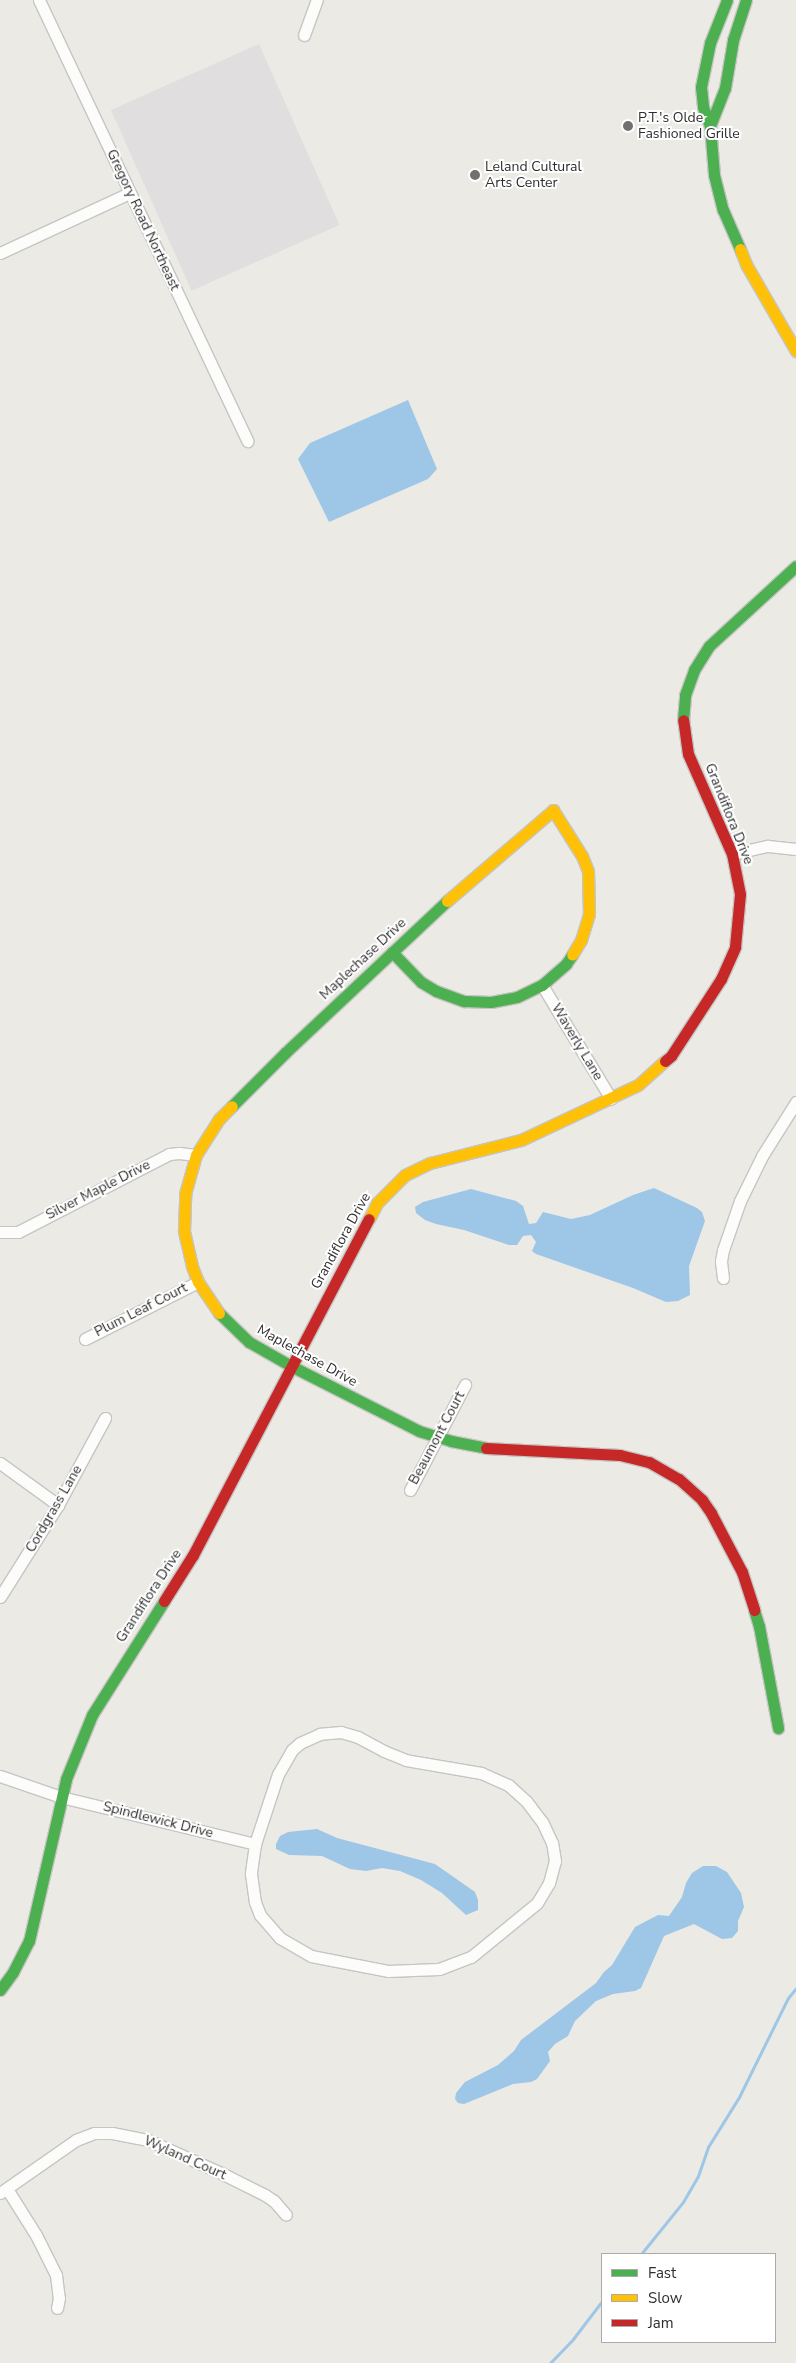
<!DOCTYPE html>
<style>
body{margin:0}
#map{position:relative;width:796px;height:2363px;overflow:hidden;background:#ebeae4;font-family:"Nunito Sans",sans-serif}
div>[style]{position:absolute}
.industrial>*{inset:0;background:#e0dedf;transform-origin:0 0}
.water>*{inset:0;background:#9ec6e7}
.stream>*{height:3px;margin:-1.5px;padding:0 1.5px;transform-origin:1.5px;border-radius:1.5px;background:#9ec6e7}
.roads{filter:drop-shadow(1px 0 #c6c5c4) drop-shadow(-1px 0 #c6c5c4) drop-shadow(0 1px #c6c5c4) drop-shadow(0 -1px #c6c5c4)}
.street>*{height:11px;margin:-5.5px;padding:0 5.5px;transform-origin:5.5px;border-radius:5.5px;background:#fcfcfb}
.fast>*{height:11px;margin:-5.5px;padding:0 5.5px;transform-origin:5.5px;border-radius:5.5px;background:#4caf50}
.slow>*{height:11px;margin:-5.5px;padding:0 5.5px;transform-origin:5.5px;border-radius:5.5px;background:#ffc107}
.jam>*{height:11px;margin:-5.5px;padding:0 5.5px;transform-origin:5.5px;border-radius:5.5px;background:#c62828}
.dots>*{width:14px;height:14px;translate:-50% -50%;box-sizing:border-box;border:2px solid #fff;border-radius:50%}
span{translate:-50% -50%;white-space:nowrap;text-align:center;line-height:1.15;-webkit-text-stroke:4px #fff;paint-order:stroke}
.poi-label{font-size:14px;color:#2e2e2e}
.left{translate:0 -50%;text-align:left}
.street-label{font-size:14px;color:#2e2e2e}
.legend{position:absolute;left:601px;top:2253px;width:175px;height:90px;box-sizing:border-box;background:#fff;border:1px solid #ababab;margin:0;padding:6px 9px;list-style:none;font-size:15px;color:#2e2e2e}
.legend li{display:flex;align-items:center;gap:10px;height:25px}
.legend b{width:25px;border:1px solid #ababab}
</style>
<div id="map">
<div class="industrial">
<div style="left:259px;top:44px;width:198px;height:162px;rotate:66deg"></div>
</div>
<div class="water">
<div style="clip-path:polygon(408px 400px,437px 469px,428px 479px,329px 522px,298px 459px,310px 443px)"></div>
<div style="clip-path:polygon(654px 1188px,697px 1208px,702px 1212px,705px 1221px,689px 1266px,690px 1295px,678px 1301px,666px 1302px,633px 1288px,536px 1254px,532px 1251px,536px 1242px,531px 1235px,523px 1236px,517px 1245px,509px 1245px,464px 1230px,436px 1224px,425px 1220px,416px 1213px,415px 1207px,423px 1202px,471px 1189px,516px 1201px,523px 1206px,529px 1224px,536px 1223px,543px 1212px,571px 1219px,590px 1215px,633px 1195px)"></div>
<div style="clip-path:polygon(317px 1829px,337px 1838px,435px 1864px,475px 1892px,478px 1900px,478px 1910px,466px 1915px,442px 1893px,421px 1880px,400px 1871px,382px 1868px,366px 1871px,350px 1869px,322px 1856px,289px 1855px,276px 1849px,276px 1844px,280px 1836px,288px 1832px)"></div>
<div style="clip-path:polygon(703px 1866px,716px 1866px,727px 1872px,741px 1893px,744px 1907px,738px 1921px,738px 1931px,732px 1938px,722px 1939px,694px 1924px,664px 1936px,641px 1988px,635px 1991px,613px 1994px,596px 2001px,575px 2021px,568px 2036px,555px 2044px,548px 2052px,550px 2061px,537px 2079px,531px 2082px,513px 2084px,464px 2104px,458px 2103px,455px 2099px,456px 2093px,465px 2082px,498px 2065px,514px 2051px,521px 2040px,596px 1983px,604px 1972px,612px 1965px,635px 1927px,658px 1915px,669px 1916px,682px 1897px,686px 1883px,692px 1873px)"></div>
</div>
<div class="stream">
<div style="left:641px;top:2254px;width:67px;rotate:-51.1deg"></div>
<div style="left:683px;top:2202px;width:30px;rotate:-60deg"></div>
<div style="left:698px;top:2176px;width:31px;rotate:-71deg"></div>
<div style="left:708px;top:2147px;width:59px;rotate:-58.2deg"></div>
<div style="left:739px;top:2097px;width:110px;rotate:-63.7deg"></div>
<div style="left:788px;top:1998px;width:13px;rotate:-51deg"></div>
<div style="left:550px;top:2363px;width:33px;rotate:-46deg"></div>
<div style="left:573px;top:2339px;width:48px;rotate:-52.7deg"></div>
</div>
<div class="roads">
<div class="street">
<div style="left:39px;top:0;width:488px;rotate:64.7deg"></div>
<div style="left:304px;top:35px;width:37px;rotate:-70deg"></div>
<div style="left:0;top:253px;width:142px;rotate:-24.9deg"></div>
<div style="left:732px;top:854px;width:37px;rotate:-13deg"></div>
<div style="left:768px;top:846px;width:28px;rotate:6deg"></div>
<div style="left:542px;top:985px;width:133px;rotate:58.8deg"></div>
<div style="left:0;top:1232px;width:18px"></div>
<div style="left:18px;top:1232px;width:170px;rotate:-27.3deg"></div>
<div style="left:169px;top:1154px;width:10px;rotate:-6deg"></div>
<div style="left:179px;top:1153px;width:17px;rotate:7deg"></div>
<div style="left:723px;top:1278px;width:17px;rotate:-97deg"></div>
<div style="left:721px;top:1261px;width:11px;rotate:-80deg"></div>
<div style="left:723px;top:1250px;width:52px;rotate:-70.9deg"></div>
<div style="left:740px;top:1201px;width:50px;rotate:-63.9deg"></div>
<div style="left:762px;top:1156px;width:64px;rotate:-57.8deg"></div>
<div style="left:85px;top:1339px;width:127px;rotate:-26.8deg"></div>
<div style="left:0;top:1463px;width:72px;rotate:35.9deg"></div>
<div style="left:410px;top:1490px;width:119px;rotate:-62.4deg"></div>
<div style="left:0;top:1597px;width:109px;rotate:-57.8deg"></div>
<div style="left:58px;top:1505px;width:99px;rotate:-61.6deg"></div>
<div style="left:0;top:1776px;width:65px;rotate:19deg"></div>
<div style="left:61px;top:1797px;width:200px;rotate:13.6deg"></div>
<div style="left:255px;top:1844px;width:30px;rotate:98deg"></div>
<div style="left:251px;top:1874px;width:28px;rotate:82deg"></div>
<div style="left:255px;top:1902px;width:14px;rotate:69deg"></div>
<div style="left:260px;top:1915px;width:30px;rotate:49deg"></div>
<div style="left:280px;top:1938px;width:36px;rotate:30deg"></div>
<div style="left:311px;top:1956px;width:78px;rotate:11deg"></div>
<div style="left:388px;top:1971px;width:51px;rotate:-2.2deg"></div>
<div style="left:439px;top:1969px;width:34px;rotate:-21deg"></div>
<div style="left:471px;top:1957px;width:85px;rotate:-39.3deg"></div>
<div style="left:537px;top:1903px;width:23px;rotate:-59deg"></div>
<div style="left:549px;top:1883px;width:23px;rotate:-75deg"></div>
<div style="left:555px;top:1861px;width:18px;rotate:-99deg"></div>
<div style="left:552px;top:1843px;width:23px;rotate:-115deg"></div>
<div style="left:542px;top:1822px;width:26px;rotate:-127deg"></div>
<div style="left:526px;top:1801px;width:24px;rotate:-138deg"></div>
<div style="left:508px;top:1785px;width:30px;rotate:-156deg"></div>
<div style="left:481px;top:1773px;width:76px;rotate:-170.2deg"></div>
<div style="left:406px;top:1760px;width:24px;rotate:-158deg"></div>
<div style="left:384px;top:1751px;width:30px;rotate:-152deg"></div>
<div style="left:358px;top:1737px;width:18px;rotate:-164deg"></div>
<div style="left:341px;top:1732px;width:21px;rotate:175deg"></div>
<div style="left:320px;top:1734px;width:22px;rotate:156deg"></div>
<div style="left:300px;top:1743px;width:11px;rotate:139deg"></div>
<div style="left:292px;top:1750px;width:28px;rotate:120deg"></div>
<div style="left:278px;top:1774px;width:74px;rotate:108.2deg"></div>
<div style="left:7px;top:2189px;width:54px;rotate:57.8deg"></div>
<div style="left:36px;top:2235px;width:45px;rotate:63.4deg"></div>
<div style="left:56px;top:2275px;width:23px;rotate:83deg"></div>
<div style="left:59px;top:2298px;width:10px;rotate:101deg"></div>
<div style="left:0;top:2193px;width:93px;rotate:-34.9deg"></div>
<div style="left:76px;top:2140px;width:19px;rotate:-21deg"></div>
<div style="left:94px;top:2133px;width:18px"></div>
<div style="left:112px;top:2133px;width:37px;rotate:11deg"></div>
<div style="left:148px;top:2140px;width:85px;rotate:24.4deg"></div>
<div style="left:225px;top:2175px;width:45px;rotate:26.6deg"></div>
<div style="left:265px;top:2195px;width:11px;rotate:34deg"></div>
<div style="left:274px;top:2201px;width:18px;rotate:49deg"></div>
</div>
<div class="fast">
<div style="left:727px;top:0;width:46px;rotate:111.6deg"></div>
<div style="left:710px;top:43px;width:45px;rotate:101.6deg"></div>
<div style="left:701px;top:87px;width:20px;rotate:84deg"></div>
<div style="left:703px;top:107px;width:20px;rotate:70deg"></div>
<div style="left:710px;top:126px;width:49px;rotate:85.3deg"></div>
<div style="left:714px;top:175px;width:36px;rotate:76deg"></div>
<div style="left:723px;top:210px;width:43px;rotate:66.4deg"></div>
<div style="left:710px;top:126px;width:41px;rotate:-68.5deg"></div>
<div style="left:725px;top:88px;width:49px;rotate:-80.5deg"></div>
<div style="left:733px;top:40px;width:42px;rotate:-72deg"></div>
<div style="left:683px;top:720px;width:25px;rotate:-85deg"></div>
<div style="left:685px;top:695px;width:27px;rotate:-70deg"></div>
<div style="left:694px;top:670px;width:28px;rotate:-58deg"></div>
<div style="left:709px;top:646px;width:118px;rotate:-42.6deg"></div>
<div style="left:392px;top:952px;width:42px;rotate:46deg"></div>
<div style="left:421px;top:982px;width:17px;rotate:31deg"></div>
<div style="left:436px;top:991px;width:30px;rotate:20deg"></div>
<div style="left:464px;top:1001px;width:27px;rotate:2deg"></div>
<div style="left:491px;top:1002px;width:26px;rotate:-11deg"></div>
<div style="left:517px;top:997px;width:28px;rotate:-26deg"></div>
<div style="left:542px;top:985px;width:32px;rotate:-41deg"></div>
<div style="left:566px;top:964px;width:11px;rotate:-56deg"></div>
<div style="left:232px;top:1106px;width:76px;rotate:-45deg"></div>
<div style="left:286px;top:1052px;width:221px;rotate:-43.2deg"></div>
<div style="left:219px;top:1313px;width:42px;rotate:44deg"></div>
<div style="left:249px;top:1342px;width:48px;rotate:29.7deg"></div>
<div style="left:291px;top:1366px;width:144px;rotate:26.9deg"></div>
<div style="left:419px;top:1431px;width:34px;rotate:17deg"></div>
<div style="left:451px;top:1441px;width:36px;rotate:11deg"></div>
<div style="left:754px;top:1610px;width:17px;rotate:73deg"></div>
<div style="left:759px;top:1626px;width:104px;rotate:79.4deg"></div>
<div style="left:0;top:1990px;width:22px;rotate:-54deg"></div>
<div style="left:13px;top:1972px;width:35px;rotate:-63deg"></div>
<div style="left:29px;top:1941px;width:166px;rotate:-77.1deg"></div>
<div style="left:66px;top:1779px;width:69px;rotate:-67.9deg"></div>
<div style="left:92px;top:1715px;width:135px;rotate:-57.7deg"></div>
</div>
<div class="slow">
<div style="left:740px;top:249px;width:18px;rotate:68deg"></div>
<div style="left:747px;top:266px;width:98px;rotate:60deg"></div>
<div style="left:447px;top:901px;width:140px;rotate:-40.6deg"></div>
<div style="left:553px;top:810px;width:54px;rotate:57.8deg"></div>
<div style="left:582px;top:856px;width:16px;rotate:68deg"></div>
<div style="left:588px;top:871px;width:43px;rotate:88.7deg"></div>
<div style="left:589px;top:914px;width:27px;rotate:107deg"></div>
<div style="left:581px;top:940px;width:17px;rotate:121deg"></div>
<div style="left:369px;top:1219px;width:18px;rotate:-63deg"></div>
<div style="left:377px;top:1203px;width:40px;rotate:-45deg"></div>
<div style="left:405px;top:1175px;width:28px;rotate:-26deg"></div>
<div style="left:430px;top:1163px;width:94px;rotate:-14.2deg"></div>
<div style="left:521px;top:1140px;width:129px;rotate:-25.2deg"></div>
<div style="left:638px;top:1085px;width:36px;rotate:-42deg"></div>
<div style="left:219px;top:1313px;width:37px;rotate:-124deg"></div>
<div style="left:198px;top:1282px;width:17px;rotate:-111deg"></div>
<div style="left:192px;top:1266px;width:36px;rotate:-103deg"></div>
<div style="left:184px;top:1231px;width:37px;rotate:-88deg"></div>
<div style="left:185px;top:1194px;width:41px;rotate:-74.2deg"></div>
<div style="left:196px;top:1155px;width:43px;rotate:-57.4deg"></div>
<div style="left:219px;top:1119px;width:18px;rotate:-45deg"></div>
</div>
<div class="jam">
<div style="left:665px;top:1061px;width:8px;rotate:-40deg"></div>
<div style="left:671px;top:1056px;width:92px;rotate:-57deg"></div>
<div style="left:721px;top:979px;width:35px;rotate:-66deg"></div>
<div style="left:735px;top:947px;width:53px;rotate:-84.6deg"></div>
<div style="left:740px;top:894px;width:41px;rotate:-101.3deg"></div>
<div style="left:732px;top:854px;width:109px;rotate:-113.7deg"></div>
<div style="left:688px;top:754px;width:34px;rotate:-98deg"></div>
<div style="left:486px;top:1448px;width:134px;rotate:3deg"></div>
<div style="left:620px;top:1455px;width:30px;rotate:14deg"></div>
<div style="left:649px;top:1462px;width:34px;rotate:30deg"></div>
<div style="left:679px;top:1479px;width:31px;rotate:42deg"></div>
<div style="left:702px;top:1500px;width:16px;rotate:55deg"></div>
<div style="left:711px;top:1513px;width:67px;rotate:62.3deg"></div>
<div style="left:742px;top:1572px;width:40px;rotate:72deg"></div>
<div style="left:164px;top:1601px;width:54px;rotate:-57.8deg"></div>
<div style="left:193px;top:1555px;width:379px;rotate:-62.4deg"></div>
</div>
</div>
<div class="dots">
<div style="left:628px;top:126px;background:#70706e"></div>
<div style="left:475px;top:175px;background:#70706e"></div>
</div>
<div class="poi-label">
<span class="left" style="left:638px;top:126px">P.T.'s Olde<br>Fashioned Grille</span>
<span class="left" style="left:485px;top:175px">Leland Cultural<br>Arts Center</span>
</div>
<div class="street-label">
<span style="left:143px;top:220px;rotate:65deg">Gregory Road Northeast</span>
<span style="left:729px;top:814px;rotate:68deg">Grandiflora Drive</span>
<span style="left:363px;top:959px;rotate:-43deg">Maplechase Drive</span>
<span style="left:577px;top:1042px;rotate:59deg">Waverly Lane</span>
<span style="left:98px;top:1190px;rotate:-27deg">Silver Maple Drive</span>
<span style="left:341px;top:1241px;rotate:-61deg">Grandiflora Drive</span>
<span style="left:141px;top:1310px;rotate:-27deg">Plum Leaf Court</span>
<span style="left:307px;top:1356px;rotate:29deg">Maplechase Drive</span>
<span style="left:437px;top:1438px;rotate:-62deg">Beaumont Court</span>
<span style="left:54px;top:1509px;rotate:-60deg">Cordgrass Lane</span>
<span style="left:149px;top:1596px;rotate:-57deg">Grandiflora Drive</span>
<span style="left:158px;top:1820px;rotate:14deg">Spindlewick Drive</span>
<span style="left:185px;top:2158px;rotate:24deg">Wyland Court</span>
</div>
<ul class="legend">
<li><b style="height:6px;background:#4caf50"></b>Fast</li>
<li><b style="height:6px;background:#ffc107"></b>Slow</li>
<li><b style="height:6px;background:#c62828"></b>Jam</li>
</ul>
</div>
